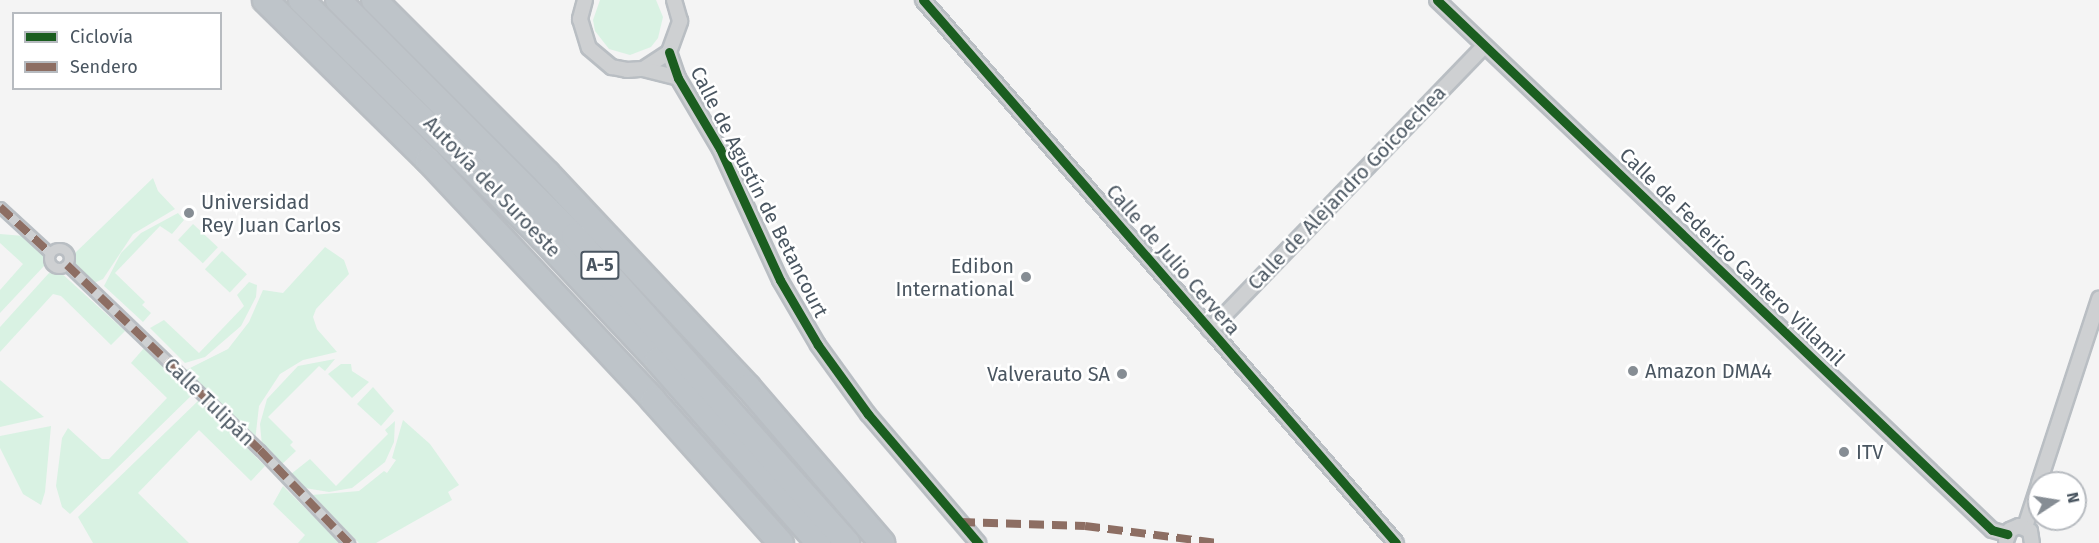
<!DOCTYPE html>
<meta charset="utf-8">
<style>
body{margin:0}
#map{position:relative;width:2099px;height:543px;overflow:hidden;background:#f4f4f4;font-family:"Fira Sans",sans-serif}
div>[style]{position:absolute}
.green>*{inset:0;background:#d9f2e3;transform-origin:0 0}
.roads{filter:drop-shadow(2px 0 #b9bec3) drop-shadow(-2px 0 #b9bec3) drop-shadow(0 2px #b9bec3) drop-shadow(0 -2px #b9bec3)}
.pedestrian>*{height:9px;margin:-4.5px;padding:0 4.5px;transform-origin:4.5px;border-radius:4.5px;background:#ced0d2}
.pedestrian>.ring{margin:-4.5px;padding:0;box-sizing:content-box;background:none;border:9px solid #ced0d2;border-radius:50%}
.minor>*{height:14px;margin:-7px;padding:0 7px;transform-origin:7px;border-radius:7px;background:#ced0d2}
.motorway>*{height:24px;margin:-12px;padding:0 12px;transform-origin:12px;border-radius:12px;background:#bec4c9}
.quiet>*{height:8px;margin-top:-4px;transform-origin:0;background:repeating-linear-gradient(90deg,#8d6e63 0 15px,transparent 0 23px)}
.cycleway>*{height:9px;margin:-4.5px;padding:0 4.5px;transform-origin:4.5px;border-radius:4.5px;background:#1b5e20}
.dots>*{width:16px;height:16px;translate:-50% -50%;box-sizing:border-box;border:3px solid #fff;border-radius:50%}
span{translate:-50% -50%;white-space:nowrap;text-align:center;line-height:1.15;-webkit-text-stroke:5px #fff;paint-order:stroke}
.shield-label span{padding:2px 4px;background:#fff;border:2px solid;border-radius:4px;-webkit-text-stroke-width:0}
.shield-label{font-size:18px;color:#4a5661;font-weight:700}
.street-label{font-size:20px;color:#4a5661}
.poi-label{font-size:20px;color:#4a5661}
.left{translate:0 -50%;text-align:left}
.right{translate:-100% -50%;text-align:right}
.legend{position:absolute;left:12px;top:12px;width:210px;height:78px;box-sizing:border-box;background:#fff;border:2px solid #b7bbc0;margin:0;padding:8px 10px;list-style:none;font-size:18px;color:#4a5661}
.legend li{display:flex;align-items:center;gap:12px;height:30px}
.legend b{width:30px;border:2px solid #b7bbc0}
.north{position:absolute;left:2027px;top:471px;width:60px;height:60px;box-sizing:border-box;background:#fff;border:2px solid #b7bbc0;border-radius:50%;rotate:78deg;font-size:16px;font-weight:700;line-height:24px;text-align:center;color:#4a5661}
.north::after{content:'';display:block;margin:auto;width:21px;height:27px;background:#868d94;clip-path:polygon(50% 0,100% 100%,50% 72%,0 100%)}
</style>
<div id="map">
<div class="green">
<div style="clip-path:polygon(600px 0,656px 0,663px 17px,658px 38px,651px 47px,630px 55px,609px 49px,595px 31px,593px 20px)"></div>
<div style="clip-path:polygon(153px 178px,158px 191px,175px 209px,133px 234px,103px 279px,92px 284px,76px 267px,75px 253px)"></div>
<div style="clip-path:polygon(178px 213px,184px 220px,172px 234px,160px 226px,115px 273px,145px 302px,142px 305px,151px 313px,143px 322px,104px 286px,121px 253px,141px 233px)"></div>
<div style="left:193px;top:224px;width:34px;height:22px;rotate:43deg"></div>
<div style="clip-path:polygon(0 234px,24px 236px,45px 256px,44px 266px,0 313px,0 290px,23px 264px,0 243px)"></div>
<div style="clip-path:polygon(325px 247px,344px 260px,349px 274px,316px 309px,313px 317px,317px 329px,337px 352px,303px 360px,280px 374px,259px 406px,255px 441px,184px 371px,228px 349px,249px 322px,263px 290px,283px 293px)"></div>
<div style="left:222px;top:251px;width:34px;height:25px;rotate:43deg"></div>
<div style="clip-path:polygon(59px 271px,125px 331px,111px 345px,61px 296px,53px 294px,0 352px,0 327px,49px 273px)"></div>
<div style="clip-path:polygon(249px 282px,257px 285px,256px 297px,241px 326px,205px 357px,185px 363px,150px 328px,164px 320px,199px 353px,244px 306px,237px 295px)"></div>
<div style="clip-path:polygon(144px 348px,193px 394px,70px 514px,62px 507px,56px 486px,62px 438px,68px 428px,102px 459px,109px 459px,167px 398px,131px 363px)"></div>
<div style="clip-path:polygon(335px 359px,325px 371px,319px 366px,268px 417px,293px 442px,290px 445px,296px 451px,281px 465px,262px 446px,260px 424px,267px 399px,298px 366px)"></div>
<div style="clip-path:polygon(341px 364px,351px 364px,352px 371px,369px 382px,352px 398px,328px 374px)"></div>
<div style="clip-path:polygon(0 380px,44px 417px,0 427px)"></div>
<div style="clip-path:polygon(373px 387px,394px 411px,381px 426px,357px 404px)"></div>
<div style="clip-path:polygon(199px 400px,265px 466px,251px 481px,199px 430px,138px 493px,189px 543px,93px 543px,78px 517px)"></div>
<div style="clip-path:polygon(403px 420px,430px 444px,459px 485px,448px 492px,452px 500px,376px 543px,359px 543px,312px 495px,359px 491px,384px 471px,387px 473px,396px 460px,392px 458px)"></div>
<div style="clip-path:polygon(395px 421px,394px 442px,385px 462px,352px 488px,329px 492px,305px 488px,291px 474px,310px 459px,336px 486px,388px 434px,385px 430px)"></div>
<div style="clip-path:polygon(51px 426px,45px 492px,41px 505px,23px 494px,0 448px,0 436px)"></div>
<div style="clip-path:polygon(283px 486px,340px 543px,298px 543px,305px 535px,273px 504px)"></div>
</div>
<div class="roads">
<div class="pedestrian">
<div style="left:0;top:207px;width:68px;rotate:42.6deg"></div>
<div class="ring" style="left:49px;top:248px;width:11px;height:11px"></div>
<div style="left:67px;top:265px;width:267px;rotate:43.8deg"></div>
<div style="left:260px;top:450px;width:129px;rotate:46.3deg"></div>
</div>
<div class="minor">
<div style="left:585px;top:0;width:20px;rotate:105deg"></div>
<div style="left:580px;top:19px;width:30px;rotate:73deg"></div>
<div style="left:589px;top:48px;width:30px;rotate:40deg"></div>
<div style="left:612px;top:67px;width:15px;rotate:11deg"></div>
<div style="left:627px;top:70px;width:16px;rotate:-4deg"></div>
<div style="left:643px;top:69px;width:31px;rotate:-33deg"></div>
<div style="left:669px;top:52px;width:33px;rotate:-70deg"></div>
<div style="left:680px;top:21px;width:22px;rotate:-106deg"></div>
<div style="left:923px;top:0;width:720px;rotate:48.94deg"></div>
<div style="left:1437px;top:0;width:767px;rotate:43.68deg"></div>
<div style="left:1992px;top:530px;width:16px;rotate:15deg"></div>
<div style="left:669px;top:52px;width:28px;rotate:71deg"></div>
<div style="left:678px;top:78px;width:82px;rotate:59.4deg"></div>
<div style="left:720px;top:149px;width:144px;rotate:65.4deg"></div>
<div style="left:780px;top:280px;width:75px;rotate:59.7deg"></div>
<div style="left:818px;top:345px;width:85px;rotate:54.1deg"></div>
<div style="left:868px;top:414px;width:170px;rotate:49.5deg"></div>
<div style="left:643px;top:69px;width:36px;rotate:14deg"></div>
<div style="left:1210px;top:330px;width:395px;rotate:-46deg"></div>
<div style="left:2039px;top:483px;width:194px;rotate:-71.9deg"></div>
<div style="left:2025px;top:527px;width:45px;rotate:-72deg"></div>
<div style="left:2006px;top:541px;width:12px;rotate:-70deg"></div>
<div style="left:2010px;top:530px;width:10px;rotate:-24deg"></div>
<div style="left:2019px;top:526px;width:12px;rotate:24deg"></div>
<div style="left:2030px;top:531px;width:12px;rotate:81deg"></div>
</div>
<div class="motorway">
<div style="left:265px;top:0;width:228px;rotate:44.5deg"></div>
<div style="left:428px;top:160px;width:329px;rotate:46.8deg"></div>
<div style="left:653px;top:400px;width:192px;rotate:48.2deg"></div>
<div style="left:301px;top:0;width:338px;rotate:44.5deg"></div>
<div style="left:542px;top:237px;width:168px;rotate:46.9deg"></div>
<div style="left:657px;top:360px;width:244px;rotate:48.5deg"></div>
<div style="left:338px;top:0;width:334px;rotate:45deg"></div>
<div style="left:574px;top:236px;width:411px;rotate:48.3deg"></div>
<div style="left:374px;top:0;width:245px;rotate:45deg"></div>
<div style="left:547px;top:173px;width:294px;rotate:46.8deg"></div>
<div style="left:748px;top:387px;width:206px;rotate:49.3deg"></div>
</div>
</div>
<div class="quiet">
<div style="left:0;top:207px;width:68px;rotate:42.6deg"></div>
<div style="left:67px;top:265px;width:267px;rotate:43.8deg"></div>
<div style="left:260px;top:450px;width:129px;rotate:46.3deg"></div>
<div style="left:960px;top:522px;width:125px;rotate:1.8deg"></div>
<div style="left:1085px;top:526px;width:133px;rotate:7.3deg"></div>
</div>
<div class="cycleway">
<div style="left:923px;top:0;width:720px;rotate:48.94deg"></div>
<div style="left:1437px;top:0;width:767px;rotate:43.68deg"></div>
<div style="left:1992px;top:530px;width:16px;rotate:15deg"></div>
<div style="left:669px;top:52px;width:28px;rotate:71deg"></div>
<div style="left:678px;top:78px;width:82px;rotate:59.4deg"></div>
<div style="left:720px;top:149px;width:144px;rotate:65.4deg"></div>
<div style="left:780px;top:280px;width:75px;rotate:59.7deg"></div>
<div style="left:818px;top:345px;width:85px;rotate:54.1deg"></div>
<div style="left:868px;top:414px;width:170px;rotate:49.5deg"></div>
</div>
<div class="dots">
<div style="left:189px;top:213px;background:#868d94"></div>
<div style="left:1026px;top:277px;background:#868d94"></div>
<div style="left:1633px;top:371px;background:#868d94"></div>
<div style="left:1122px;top:374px;background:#868d94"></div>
<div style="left:1844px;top:452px;background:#868d94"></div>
</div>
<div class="shield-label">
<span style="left:600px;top:265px">A-5</span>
</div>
<div class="street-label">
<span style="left:492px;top:187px;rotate:46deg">Autovía del Suroeste</span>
<span style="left:1347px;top:188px;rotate:-46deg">Calle de Alejandro Goicoechea</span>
<span style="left:759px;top:192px;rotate:63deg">Calle de Agustín de Betancourt</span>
<span style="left:1732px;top:257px;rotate:44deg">Calle de Federico Cantero Villamil</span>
<span style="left:1173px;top:260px;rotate:49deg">Calle de Julio Cervera</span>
<span style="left:209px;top:402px;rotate:44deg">Calle Tulipán</span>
</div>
<div class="poi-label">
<span class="left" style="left:201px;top:214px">Universidad<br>Rey Juan Carlos</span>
<span class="right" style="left:1014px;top:278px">Edibon<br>International</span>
<span class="left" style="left:1645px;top:371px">Amazon DMA4</span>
<span class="right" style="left:1110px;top:374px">Valverauto SA</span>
<span class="left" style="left:1856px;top:452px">ITV</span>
</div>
<ul class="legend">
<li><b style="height:8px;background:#1b5e20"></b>Ciclovía</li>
<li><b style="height:8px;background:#8d6e63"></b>Sendero</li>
</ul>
<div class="north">N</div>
</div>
